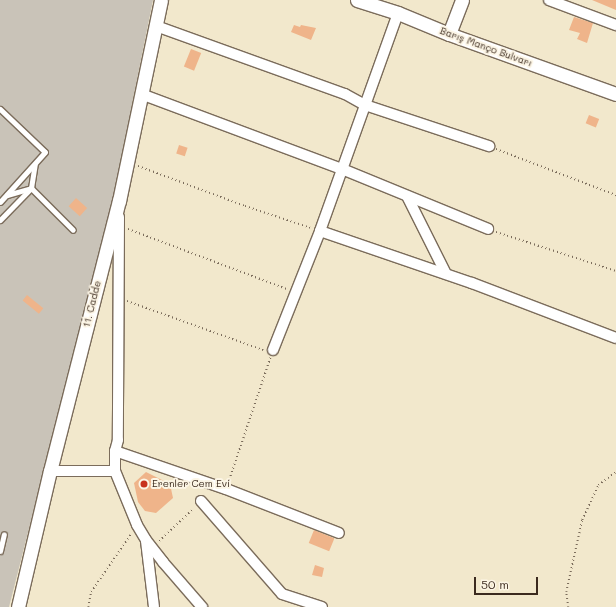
<!DOCTYPE html>
<meta charset="utf-8">
<style>
body{margin:0}
#map{position:relative;width:616px;height:607px;overflow:hidden;background:#f2e8cc;font-family:Mali,sans-serif}
div>[style]{position:absolute}
.industrial>*{inset:0;background:#c9c3b8}
.building>*{inset:0;background:#efb48a;transform-origin:0 0}
.path>*{height:1.5px;margin-top:-0.75px;transform-origin:0;background:repeating-linear-gradient(90deg,#7b6c5b 0 1px,transparent 0 4px)}
.roads{filter:drop-shadow(1px 0 #7b6c5b) drop-shadow(-1px 0 #7b6c5b) drop-shadow(0 1px #7b6c5b) drop-shadow(0 -1px #7b6c5b)}
.service>*{height:5px;margin:-2.5px;padding:0 2.5px;transform-origin:2.5px;border-radius:2.5px;background:#fff}
.minor>*{height:10px;margin:-5px;padding:0 5px;transform-origin:5px;border-radius:5px;background:#fff}
.tertiary>*{height:13px;margin:-6.5px;padding:0 6.5px;transform-origin:6.5px;border-radius:6.5px;background:#fff}
.dots>*{width:11px;height:11px;translate:-50% -50%;box-sizing:border-box;border:2px solid #fcf5e5;border-radius:50%}
span{translate:-50% -50%;white-space:nowrap;text-align:center;line-height:1.15;-webkit-text-stroke:4px #fcf5e5;paint-order:stroke}
.street-label{font-size:10px;color:#3b2a1e}
.poi-label{font-size:10px;color:#3b2a1e}
.left{translate:0 -50%;text-align:left}
.scale{position:absolute;left:474px;top:577px;width:64px;height:18px;box-sizing:border-box;border:2px solid #3b2a1e;border-top:0;padding-left:5px;font-size:12px;line-height:14px;white-space:nowrap;color:#3b2a1e;-webkit-text-stroke:3px #fcf5e5;paint-order:stroke}
</style>
<div id="map">
<div class="industrial">
<div style="clip-path:polygon(0 0,153px 0,113px 199px,9px 607px,0 607px)"></div>
</div>
<div class="building">
<div style="clip-path:polygon(592px 0,616px 0,616px 10px)"></div>
<div style="clip-path:polygon(574px 17px,593px 23px,587px 43px,577px 39px,580px 33px,569px 30px)"></div>
<div style="clip-path:polygon(294px 25px,300px 27px,301px 25px,316px 28px,311px 40px,291px 32px)"></div>
<div style="left:191px;top:49px;width:11px;height:19px;rotate:22deg"></div>
<div style="left:589px;top:115px;width:11px;height:9px;rotate:22deg"></div>
<div style="left:179px;top:145px;width:9px;height:9px;rotate:18deg"></div>
<div style="left:76px;top:198px;width:15px;height:11px;rotate:42deg"></div>
<div style="left:27px;top:295px;width:21px;height:7px;rotate:39deg"></div>
<div style="clip-path:polygon(146px 472px,170px 484px,173px 498px,156px 513px,145px 511px,138px 502px,134px 483px)"></div>
<div style="left:314px;top:530px;width:22px;height:14px;rotate:22deg"></div>
<div style="clip-path:polygon(315px 565px,324px 568px,322px 577px,312px 575px)"></div>
</div>
<div class="path">
<div style="left:496px;top:149px;width:129px;rotate:21deg"></div>
<div style="left:138px;top:166px;width:114px;rotate:20.5deg"></div>
<div style="left:245px;top:206px;width:70px;rotate:18.4deg"></div>
<div style="left:128px;top:229px;width:170px;rotate:20.7deg"></div>
<div style="left:496px;top:232px;width:126px;rotate:18deg"></div>
<div style="left:127px;top:301px;width:145px;rotate:19.8deg"></div>
<div style="left:229px;top:480px;width:129px;rotate:-71.4deg"></div>
<div style="left:159px;top:541px;width:48px;rotate:-43.3deg"></div>
<div style="left:88px;top:607px;width:15px;rotate:-79deg"></div>
<div style="left:91px;top:592px;width:70px;rotate:-55.4deg"></div>
<div style="left:568px;top:607px;width:15px;rotate:-98deg"></div>
<div style="left:566px;top:592px;width:74px;rotate:-77.5deg"></div>
<div style="left:582px;top:520px;width:38px;rotate:-65deg"></div>
<div style="left:598px;top:485px;width:22px;rotate:-36deg"></div>
</div>
<div class="roads">
<div class="service">
<div style="left:0;top:109px;width:62px;rotate:43.7deg"></div>
<div style="left:45px;top:152px;width:67px;rotate:132deg"></div>
<div style="left:7px;top:195px;width:25px;rotate:-16deg"></div>
<div style="left:31px;top:188px;width:24px;rotate:-81deg"></div>
<div style="left:0;top:220px;width:45px;rotate:-45.9deg"></div>
<div style="left:31px;top:188px;width:59px;rotate:45deg"></div>
<div style="left:0;top:551px;width:17px;rotate:-77deg"></div>
</div>
<div class="minor">
<div style="left:549px;top:0;width:72px;rotate:20.5deg"></div>
<div style="left:156px;top:26px;width:201px;rotate:19.8deg"></div>
<div style="left:345px;top:94px;width:23px;rotate:29deg"></div>
<div style="left:365px;top:105px;width:131px;rotate:18.3deg"></div>
<div style="left:141px;top:94px;width:215px;rotate:20.5deg"></div>
<div style="left:342px;top:169px;width:158px;rotate:22.3deg"></div>
<div style="left:407px;top:196px;width:87px;rotate:63.4deg"></div>
<div style="left:119px;top:217px;width:223px;rotate:90.3deg"></div>
<div style="left:118px;top:440px;width:11px;rotate:105deg"></div>
<div style="left:115px;top:451px;width:20px;rotate:90deg"></div>
<div style="left:115px;top:471px;width:58px;rotate:67.8deg"></div>
<div style="left:137px;top:525px;width:17px;rotate:59deg"></div>
<div style="left:146px;top:540px;width:28px;rotate:52deg"></div>
<div style="left:163px;top:562px;width:60px;rotate:49.1deg"></div>
<div style="left:320px;top:231px;width:161px;rotate:18.9deg"></div>
<div style="left:472px;top:283px;width:154px;rotate:20.9deg"></div>
<div style="left:273px;top:350px;width:128px;rotate:-68.4deg"></div>
<div style="left:320px;top:231px;width:232px;rotate:-70.3deg"></div>
<div style="left:115px;top:451px;width:117px;rotate:18.9deg"></div>
<div style="left:226px;top:489px;width:121px;rotate:21.3deg"></div>
<div style="left:50px;top:471px;width:65px"></div>
<div style="left:201px;top:501px;width:123px;rotate:48.9deg"></div>
<div style="left:282px;top:594px;width:42px;rotate:18deg"></div>
<div style="left:146px;top:541px;width:66px;rotate:83.1deg"></div>
</div>
<div class="tertiary">
<div style="left:357px;top:0;width:43px;rotate:17.6deg"></div>
<div style="left:398px;top:13px;width:55px;rotate:22.4deg"></div>
<div style="left:449px;top:34px;width:177px;rotate:19.8deg"></div>
<div style="left:449px;top:34px;width:36px;rotate:-69deg"></div>
<div style="left:18px;top:607px;width:140px;rotate:-76.8deg"></div>
<div style="left:50px;top:471px;width:279px;rotate:-75.7deg"></div>
<div style="left:119px;top:201px;width:205px;rotate:-78.2deg"></div>
</div>
</div>
<div class="dots">
<div style="left:144px;top:484px;background:#c8321e"></div>
</div>
<div class="street-label">
<span style="left:486px;top:47px;rotate:20deg">Barış Manço Bulvarı</span>
<span style="left:92px;top:304px;rotate:-76deg">11. Cadde</span>
</div>
<div class="poi-label">
<span class="left" style="left:152px;top:484px">Erenler Cem Evi</span>
</div>
<div class="scale">50 m</div>
</div>
